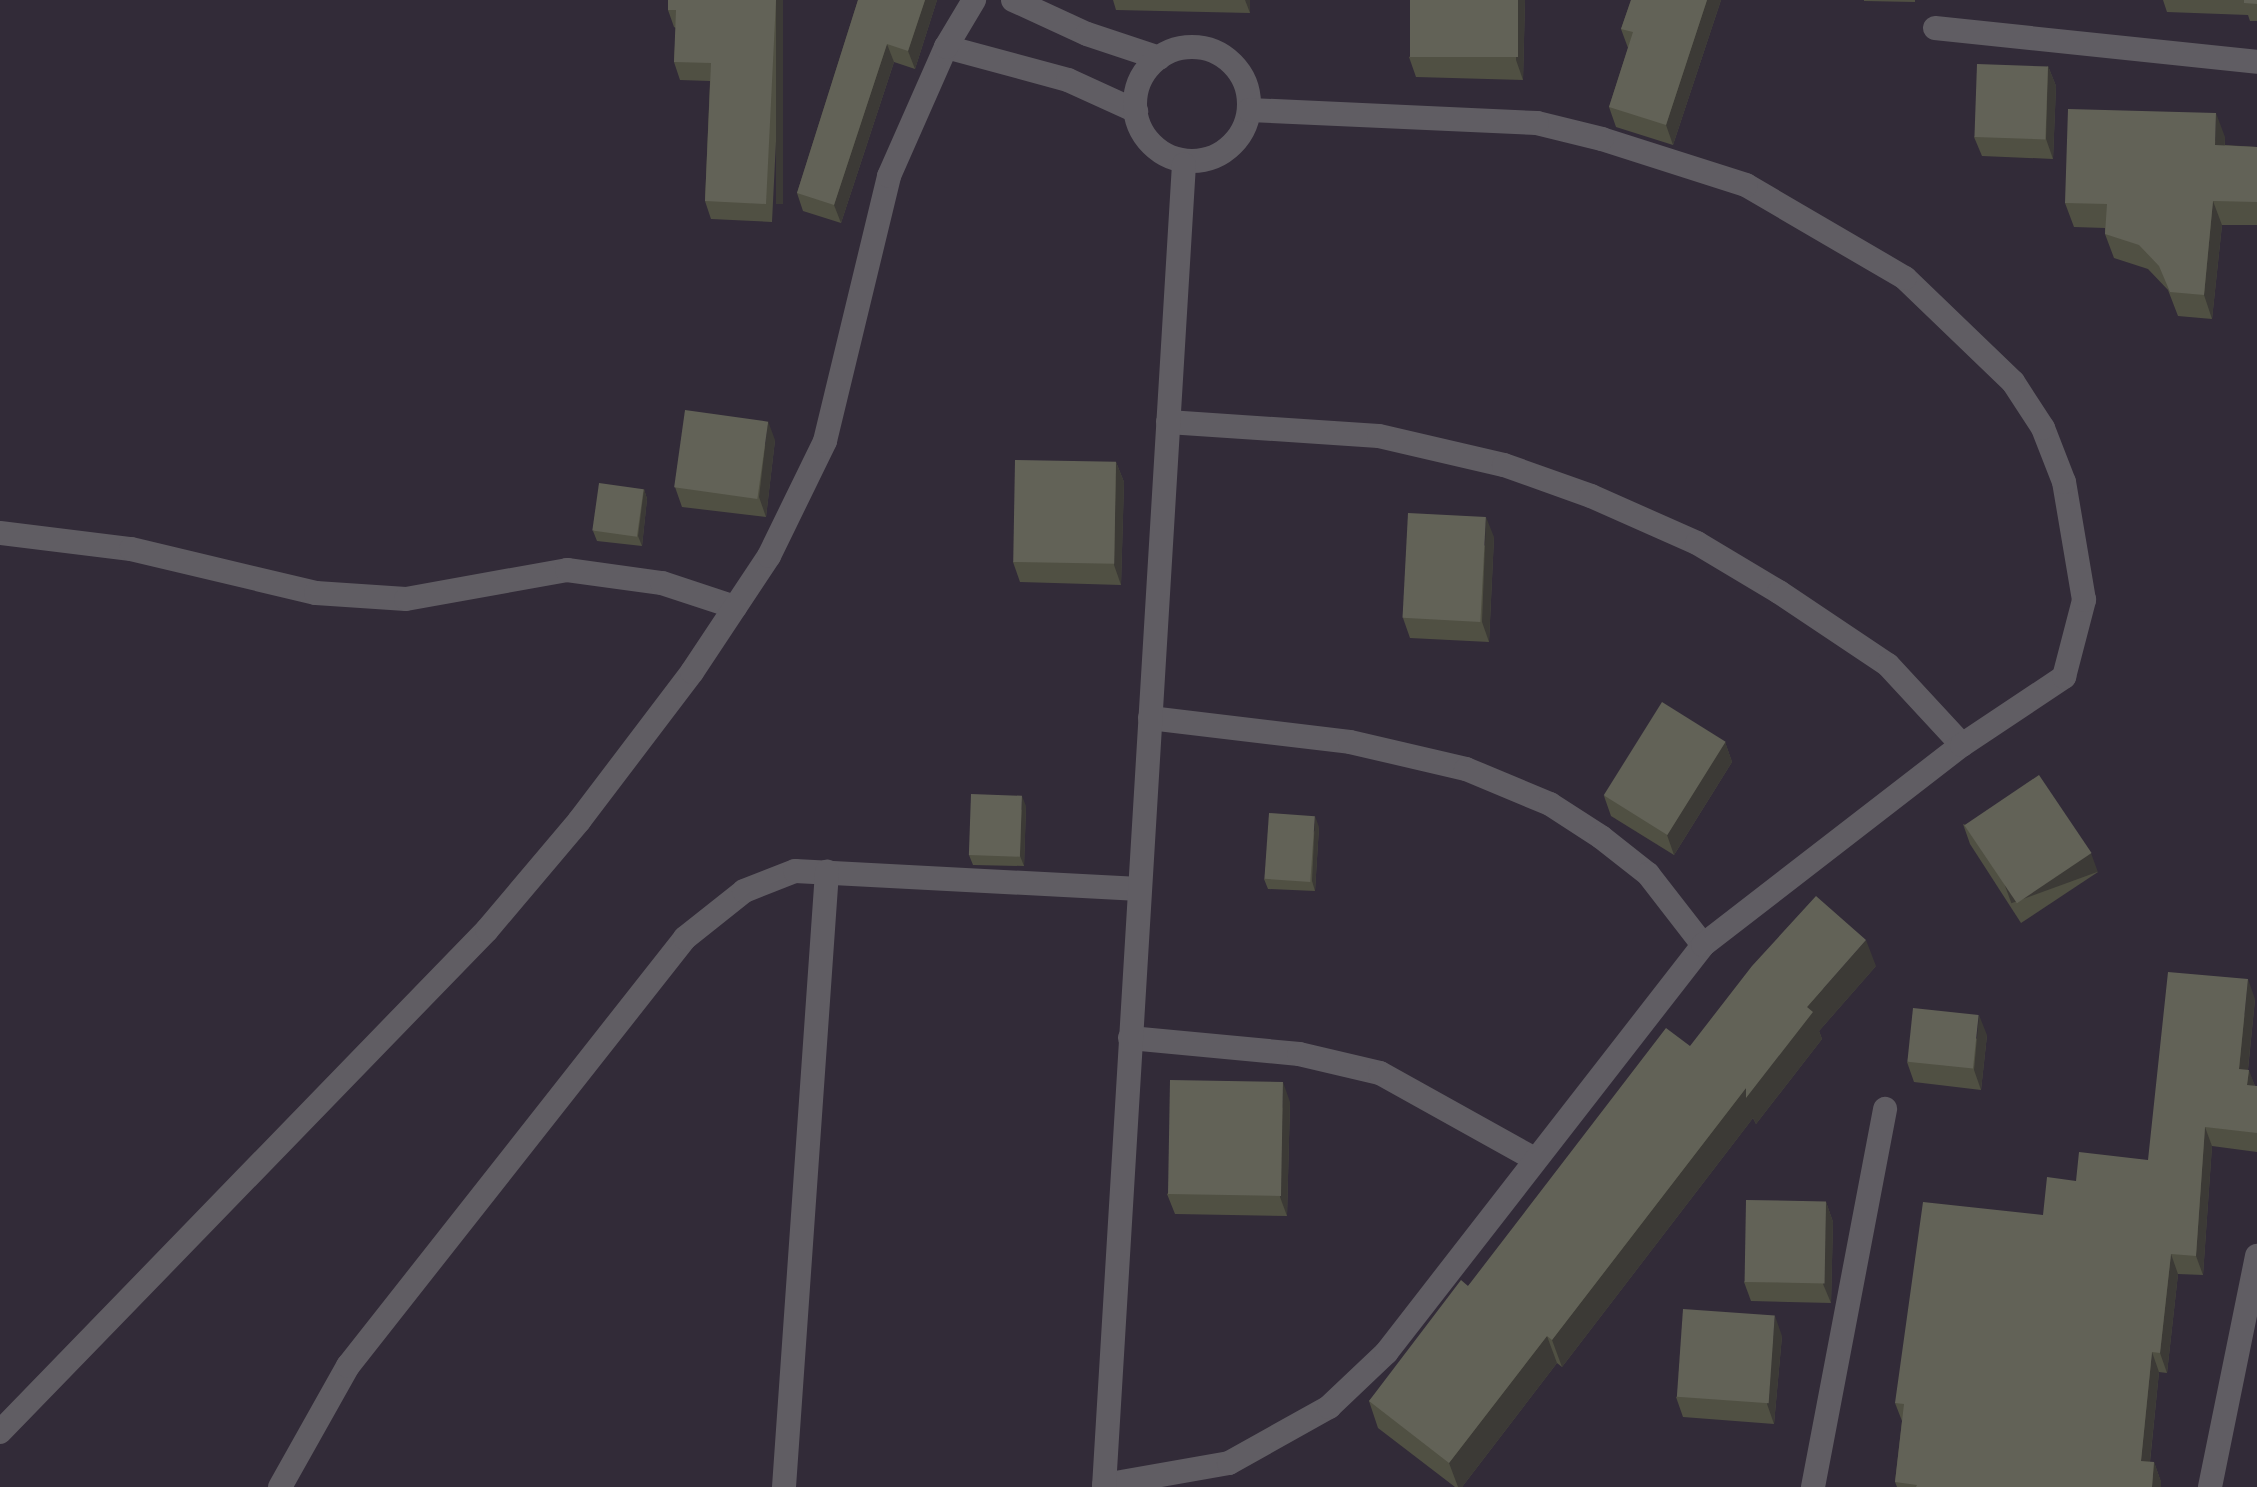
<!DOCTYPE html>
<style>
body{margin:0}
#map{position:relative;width:2257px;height:1487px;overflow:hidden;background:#322b38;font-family:Helvetica,sans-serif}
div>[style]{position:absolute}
.lane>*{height:24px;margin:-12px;padding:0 12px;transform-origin:12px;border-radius:12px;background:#605d63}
.street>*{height:24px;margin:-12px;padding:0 12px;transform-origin:12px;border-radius:12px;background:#605d63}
.street>.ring{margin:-12px;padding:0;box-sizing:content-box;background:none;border:24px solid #605d63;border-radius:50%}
.wall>*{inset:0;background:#505043}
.shaded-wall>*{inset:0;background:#3c3a36;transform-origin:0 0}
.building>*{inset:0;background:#626257;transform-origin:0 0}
span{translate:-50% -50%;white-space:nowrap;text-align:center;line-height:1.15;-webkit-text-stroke:6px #322b38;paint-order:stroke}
</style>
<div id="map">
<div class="lane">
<div style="left:0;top:533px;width:132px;rotate:7deg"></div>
<div style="left:131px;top:549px;width:190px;rotate:13.4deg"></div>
<div style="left:316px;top:593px;width:90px;rotate:3.8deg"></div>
<div style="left:406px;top:599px;width:164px;rotate:-10.2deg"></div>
<div style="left:567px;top:570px;width:96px;rotate:7.8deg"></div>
<div style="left:662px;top:583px;width:77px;rotate:18.2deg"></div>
</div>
<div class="street">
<div style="left:1013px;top:0;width:81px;rotate:24.7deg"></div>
<div style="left:1087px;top:34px;width:76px;rotate:18.4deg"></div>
<div style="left:1935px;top:28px;width:324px;rotate:6deg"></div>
<div style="left:946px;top:47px;width:126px;rotate:15.1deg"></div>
<div style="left:1068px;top:80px;width:75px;rotate:24.5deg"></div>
<div class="ring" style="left:1135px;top:47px;width:90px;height:90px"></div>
<div style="left:1168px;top:422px;width:211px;rotate:3.8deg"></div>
<div style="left:1379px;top:436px;width:128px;rotate:13.1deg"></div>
<div style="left:1504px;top:465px;width:92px;rotate:19.6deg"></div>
<div style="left:1591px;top:496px;width:116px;rotate:23.9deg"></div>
<div style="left:1697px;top:543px;width:96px;rotate:30.9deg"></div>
<div style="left:1779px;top:592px;width:131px;rotate:33.8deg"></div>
<div style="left:1888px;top:665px;width:109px;rotate:47.2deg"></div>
<div style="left:1150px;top:718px;width:201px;rotate:6.8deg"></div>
<div style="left:1350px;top:742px;width:119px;rotate:13.1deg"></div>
<div style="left:1466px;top:769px;width:91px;rotate:22.6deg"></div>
<div style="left:1550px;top:804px;width:61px;rotate:32.9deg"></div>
<div style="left:1601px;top:837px;width:60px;rotate:38.2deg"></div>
<div style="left:1648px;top:874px;width:90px;rotate:52.2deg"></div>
<div style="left:1130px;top:1038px;width:170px;rotate:5.4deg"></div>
<div style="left:1299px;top:1054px;width:83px;rotate:13.2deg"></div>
<div style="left:1380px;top:1073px;width:175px;rotate:29.1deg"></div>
<div style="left:0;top:1432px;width:699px;rotate:-45.87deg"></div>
<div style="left:487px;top:930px;width:143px;rotate:-49.8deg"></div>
<div style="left:579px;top:821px;width:187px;rotate:-52.8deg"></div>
<div style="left:692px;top:672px;width:139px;rotate:-56.4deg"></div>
<div style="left:769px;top:556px;width:128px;rotate:-64deg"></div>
<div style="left:825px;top:441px;width:273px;rotate:-76.4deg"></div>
<div style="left:889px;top:176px;width:141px;rotate:-66.2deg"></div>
<div style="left:946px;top:47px;width:55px;rotate:-59.2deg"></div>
<div style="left:1104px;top:1485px;width:127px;rotate:-10deg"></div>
<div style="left:1229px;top:1463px;width:115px;rotate:-29.2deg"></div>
<div style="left:1329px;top:1407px;width:79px;rotate:-43.5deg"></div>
<div style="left:1386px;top:1353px;width:517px;rotate:-52.15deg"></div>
<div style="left:1703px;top:945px;width:327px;rotate:-37.7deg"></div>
<div style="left:1962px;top:745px;width:123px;rotate:-33.7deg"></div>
<div style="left:2064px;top:677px;width:80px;rotate:-75.4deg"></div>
<div style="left:2084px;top:600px;width:120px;rotate:-99.6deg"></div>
<div style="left:2064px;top:482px;width:58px;rotate:-111.3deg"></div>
<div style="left:2043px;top:428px;width:55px;rotate:-123.1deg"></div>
<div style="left:2013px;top:382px;width:150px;rotate:-136.1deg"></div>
<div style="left:1905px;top:278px;width:184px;rotate:-149.7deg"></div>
<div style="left:1746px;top:185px;width:151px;rotate:-162.3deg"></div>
<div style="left:1602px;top:139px;width:67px;rotate:-166.2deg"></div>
<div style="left:1537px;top:123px;width:288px;rotate:-177.4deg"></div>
<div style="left:280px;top:1487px;width:139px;rotate:-60.7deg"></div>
<div style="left:348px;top:1366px;width:545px;rotate:-51.78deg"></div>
<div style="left:685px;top:938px;width:75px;rotate:-38.5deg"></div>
<div style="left:744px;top:891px;width:55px;rotate:-21.4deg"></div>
<div style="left:795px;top:871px;width:345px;rotate:3deg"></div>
<div style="left:784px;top:1487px;width:617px;rotate:-86deg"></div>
<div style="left:1104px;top:1487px;width:1325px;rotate:-86.54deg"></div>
<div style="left:1813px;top:1487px;width:385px;rotate:-79.2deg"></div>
<div style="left:2210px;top:1487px;width:236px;rotate:-78.5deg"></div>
</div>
<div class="wall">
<div style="clip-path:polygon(668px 0,783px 0,772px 222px,711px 219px,705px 201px,710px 81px,680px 80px,674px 62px,676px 28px,674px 27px,668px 10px)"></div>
<div style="clip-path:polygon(858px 0,937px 0,915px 69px,894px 62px,841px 223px,803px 211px,797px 193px)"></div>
<div style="clip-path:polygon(1113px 0,1250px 0,1250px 13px,1116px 10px)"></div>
<div style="clip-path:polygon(1525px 0,1523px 80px,1416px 77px,1409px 57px)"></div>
<div style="clip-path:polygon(1631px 0,1721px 0,1673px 145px,1616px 127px,1609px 107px,1628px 48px,1621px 29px)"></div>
<div style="clip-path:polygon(1864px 0,1915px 0,1915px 2px,1864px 1px)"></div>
<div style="clip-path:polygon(2163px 0,2257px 0,2257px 21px,2250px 21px,2248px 15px,2167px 12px)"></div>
<div style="clip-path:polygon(2048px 66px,2056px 86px,2053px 159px,1982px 156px,1974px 137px)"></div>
<div style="clip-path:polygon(2225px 137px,2225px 145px,2257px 147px,2257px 225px,2222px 225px,2212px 319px,2178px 316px,2168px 290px,2148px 269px,2114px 258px,2105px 234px,2105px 228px,2074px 227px,2065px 203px)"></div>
<div style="clip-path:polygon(775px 440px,766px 517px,682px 507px,675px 487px)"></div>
<div style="clip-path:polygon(1116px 462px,1124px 482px,1121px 585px,1020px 582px,1013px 562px)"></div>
<div style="clip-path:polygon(644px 489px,647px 499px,642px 546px,597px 541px,593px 531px)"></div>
<div style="clip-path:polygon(1494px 537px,1489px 642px,1410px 638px,1403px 618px)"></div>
<div style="clip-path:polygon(1725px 742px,1732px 762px,1674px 855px,1611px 816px,1604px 796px)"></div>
<div style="clip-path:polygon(1026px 806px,1024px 866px,973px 865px,969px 855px)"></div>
<div style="clip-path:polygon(1963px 824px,2098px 872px,2021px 923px,1970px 844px)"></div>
<div style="clip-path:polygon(1319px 827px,1315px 891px,1268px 889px,1264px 879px)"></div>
<div style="clip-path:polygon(1876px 966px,1819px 1031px,1822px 1039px,1756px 1124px,1753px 1118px,1562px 1367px,1557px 1363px,1462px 1487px,1455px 1487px,1378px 1428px,1369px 1401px,1468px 1286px,1690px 1046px)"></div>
<div style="clip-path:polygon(2255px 999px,2248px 1070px,2255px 1086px,2257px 1086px,2257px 1152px,2212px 1146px,2203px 1275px,2178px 1274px,2167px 1373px,2159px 1372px,2150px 1462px,2154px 1462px,2161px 1482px,2161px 1487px,1897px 1487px,1895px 1482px,1902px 1421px,1895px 1403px,2043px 1215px,2076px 1181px,2148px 1160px)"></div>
<div style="clip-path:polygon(1987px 1035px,1981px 1090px,1914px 1082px,1907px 1062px)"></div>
<div style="clip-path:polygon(1290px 1102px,1287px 1216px,1175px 1214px,1167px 1194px)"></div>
<div style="clip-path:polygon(1826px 1202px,1833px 1222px,1831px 1303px,1751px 1301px,1744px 1282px)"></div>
<div style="clip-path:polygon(1782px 1336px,1774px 1424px,1683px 1417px,1676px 1397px)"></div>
</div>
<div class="shaded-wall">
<div style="left:776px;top:0;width:7px;height:204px"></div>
<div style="clip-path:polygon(925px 0,937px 0,915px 69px,908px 51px)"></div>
<div style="clip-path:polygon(1245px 0,1250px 0,1250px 13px)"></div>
<div style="clip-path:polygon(1518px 0,1525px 0,1523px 80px,1516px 60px)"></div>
<div style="clip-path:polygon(1707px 0,1721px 0,1673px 145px,1666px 125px)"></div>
<div style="clip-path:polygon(887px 44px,894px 62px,841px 223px,834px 205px)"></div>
<div style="clip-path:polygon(2048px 66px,2056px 86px,2053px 159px,2046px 139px)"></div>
<div style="clip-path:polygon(2216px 113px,2225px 137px,2224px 169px,2215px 145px)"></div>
<div style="clip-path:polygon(2213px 201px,2222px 225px,2212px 319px,2204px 295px)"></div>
<div style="clip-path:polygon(768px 421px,775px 440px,766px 517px,759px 497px)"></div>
<div style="clip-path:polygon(1116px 462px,1124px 482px,1121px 585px,1114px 565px)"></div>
<div style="clip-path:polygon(644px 489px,647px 499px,642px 546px,638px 536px)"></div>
<div style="clip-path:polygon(1486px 517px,1494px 537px,1489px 642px,1482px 622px)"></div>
<div style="clip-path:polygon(1725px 742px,1732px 762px,1674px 855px,1667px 835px)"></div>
<div style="clip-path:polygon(1022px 796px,1026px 806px,1024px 866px,1020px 856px)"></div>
<div style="clip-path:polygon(1315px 816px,1319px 827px,1315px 891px,1312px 881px)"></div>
<div style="left:2091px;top:853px;width:20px;height:92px;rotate:70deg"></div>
<div style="clip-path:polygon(1866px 940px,1876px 966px,1819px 1031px,1822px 1039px,1756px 1124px,1753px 1118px,1562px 1367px,1552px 1340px,1746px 1088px,1807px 1007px)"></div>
<div style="clip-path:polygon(2248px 979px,2255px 999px,2246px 1088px,2239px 1069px)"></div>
<div style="clip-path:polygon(1979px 1015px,1987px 1035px,1981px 1090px,1974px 1070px)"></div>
<div style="clip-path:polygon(2249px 1070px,2256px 1089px,2247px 1085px)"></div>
<div style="clip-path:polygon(1283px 1082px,1290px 1102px,1287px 1216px,1280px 1197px)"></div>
<div style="clip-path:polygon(2205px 1127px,2212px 1146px,2203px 1275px,2196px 1256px)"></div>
<div style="clip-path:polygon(1826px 1202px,1833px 1222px,1831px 1303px,1823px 1284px)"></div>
<div style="clip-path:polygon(2171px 1254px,2178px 1274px,2167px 1373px,2160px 1353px)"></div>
<div style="clip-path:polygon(1775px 1316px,1782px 1336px,1774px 1424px,1767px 1404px)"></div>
<div style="clip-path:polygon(1547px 1336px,1557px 1363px,1462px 1487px,1458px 1487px,1449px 1463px)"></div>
<div style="clip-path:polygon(2152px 1352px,2159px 1372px,2148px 1480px,2141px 1461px)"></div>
<div style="clip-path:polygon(2154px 1462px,2161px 1482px,2161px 1487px,2152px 1487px)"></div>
</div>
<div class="building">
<div style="clip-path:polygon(668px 0,776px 0,766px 204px,705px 201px,711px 63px,674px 62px,676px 10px,668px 10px)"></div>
<div style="clip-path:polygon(858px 0,925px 0,908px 51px,887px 44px,834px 205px,797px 193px)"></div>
<div style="left:1410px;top:0;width:108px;height:57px"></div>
<div style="clip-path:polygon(1631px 0,1707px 0,1666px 125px,1609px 107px,1633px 32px,1621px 29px)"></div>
<div style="clip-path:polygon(2244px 0,2257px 0,2257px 4px,2244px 3px)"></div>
<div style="left:1977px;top:64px;width:71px;height:73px;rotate:2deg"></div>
<div style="clip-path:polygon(2068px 109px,2216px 113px,2215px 145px,2257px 147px,2257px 202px,2213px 201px,2204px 295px,2170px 292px,2159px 266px,2139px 245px,2105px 234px,2107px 204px,2065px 203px)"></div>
<div style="left:685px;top:410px;width:84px;height:78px;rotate:8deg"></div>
<div style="left:1015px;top:460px;width:101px;height:102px;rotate:1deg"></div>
<div style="left:599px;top:483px;width:45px;height:48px;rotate:8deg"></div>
<div style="left:1408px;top:513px;width:78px;height:105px;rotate:3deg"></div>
<div style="left:1662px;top:702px;width:75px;height:110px;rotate:32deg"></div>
<div style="left:2039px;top:775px;width:94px;height:90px;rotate:56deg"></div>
<div style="left:971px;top:794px;width:51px;height:61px;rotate:2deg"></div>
<div style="left:1269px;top:813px;width:46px;height:66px;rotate:4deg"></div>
<div style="clip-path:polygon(1816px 896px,1866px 940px,1807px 1007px,1813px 1012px,1746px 1098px,1746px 1088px,1552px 1340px,1547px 1336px,1449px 1463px,1369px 1401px,1461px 1280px,1468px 1286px,1666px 1028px,1690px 1046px,1752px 966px)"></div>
<div style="clip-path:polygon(2168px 972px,2248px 979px,2239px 1069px,2249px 1070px,2247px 1085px,2257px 1086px,2257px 1133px,2205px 1127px,2196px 1256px,2171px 1254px,2160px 1353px,2152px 1352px,2141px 1461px,2154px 1462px,2152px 1487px,1916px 1487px,1917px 1485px,1895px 1482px,1904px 1404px,1895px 1403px,1923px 1202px,2043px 1215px,2047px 1177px,2076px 1181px,2079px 1152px,2148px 1160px)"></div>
<div style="left:1913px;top:1008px;width:66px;height:54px;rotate:6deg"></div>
<div style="left:1170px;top:1080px;width:113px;height:114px;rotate:1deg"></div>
<div style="left:1746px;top:1200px;width:80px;height:82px;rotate:1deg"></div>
<div style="left:1683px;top:1309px;width:92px;height:88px;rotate:4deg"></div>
</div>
</div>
